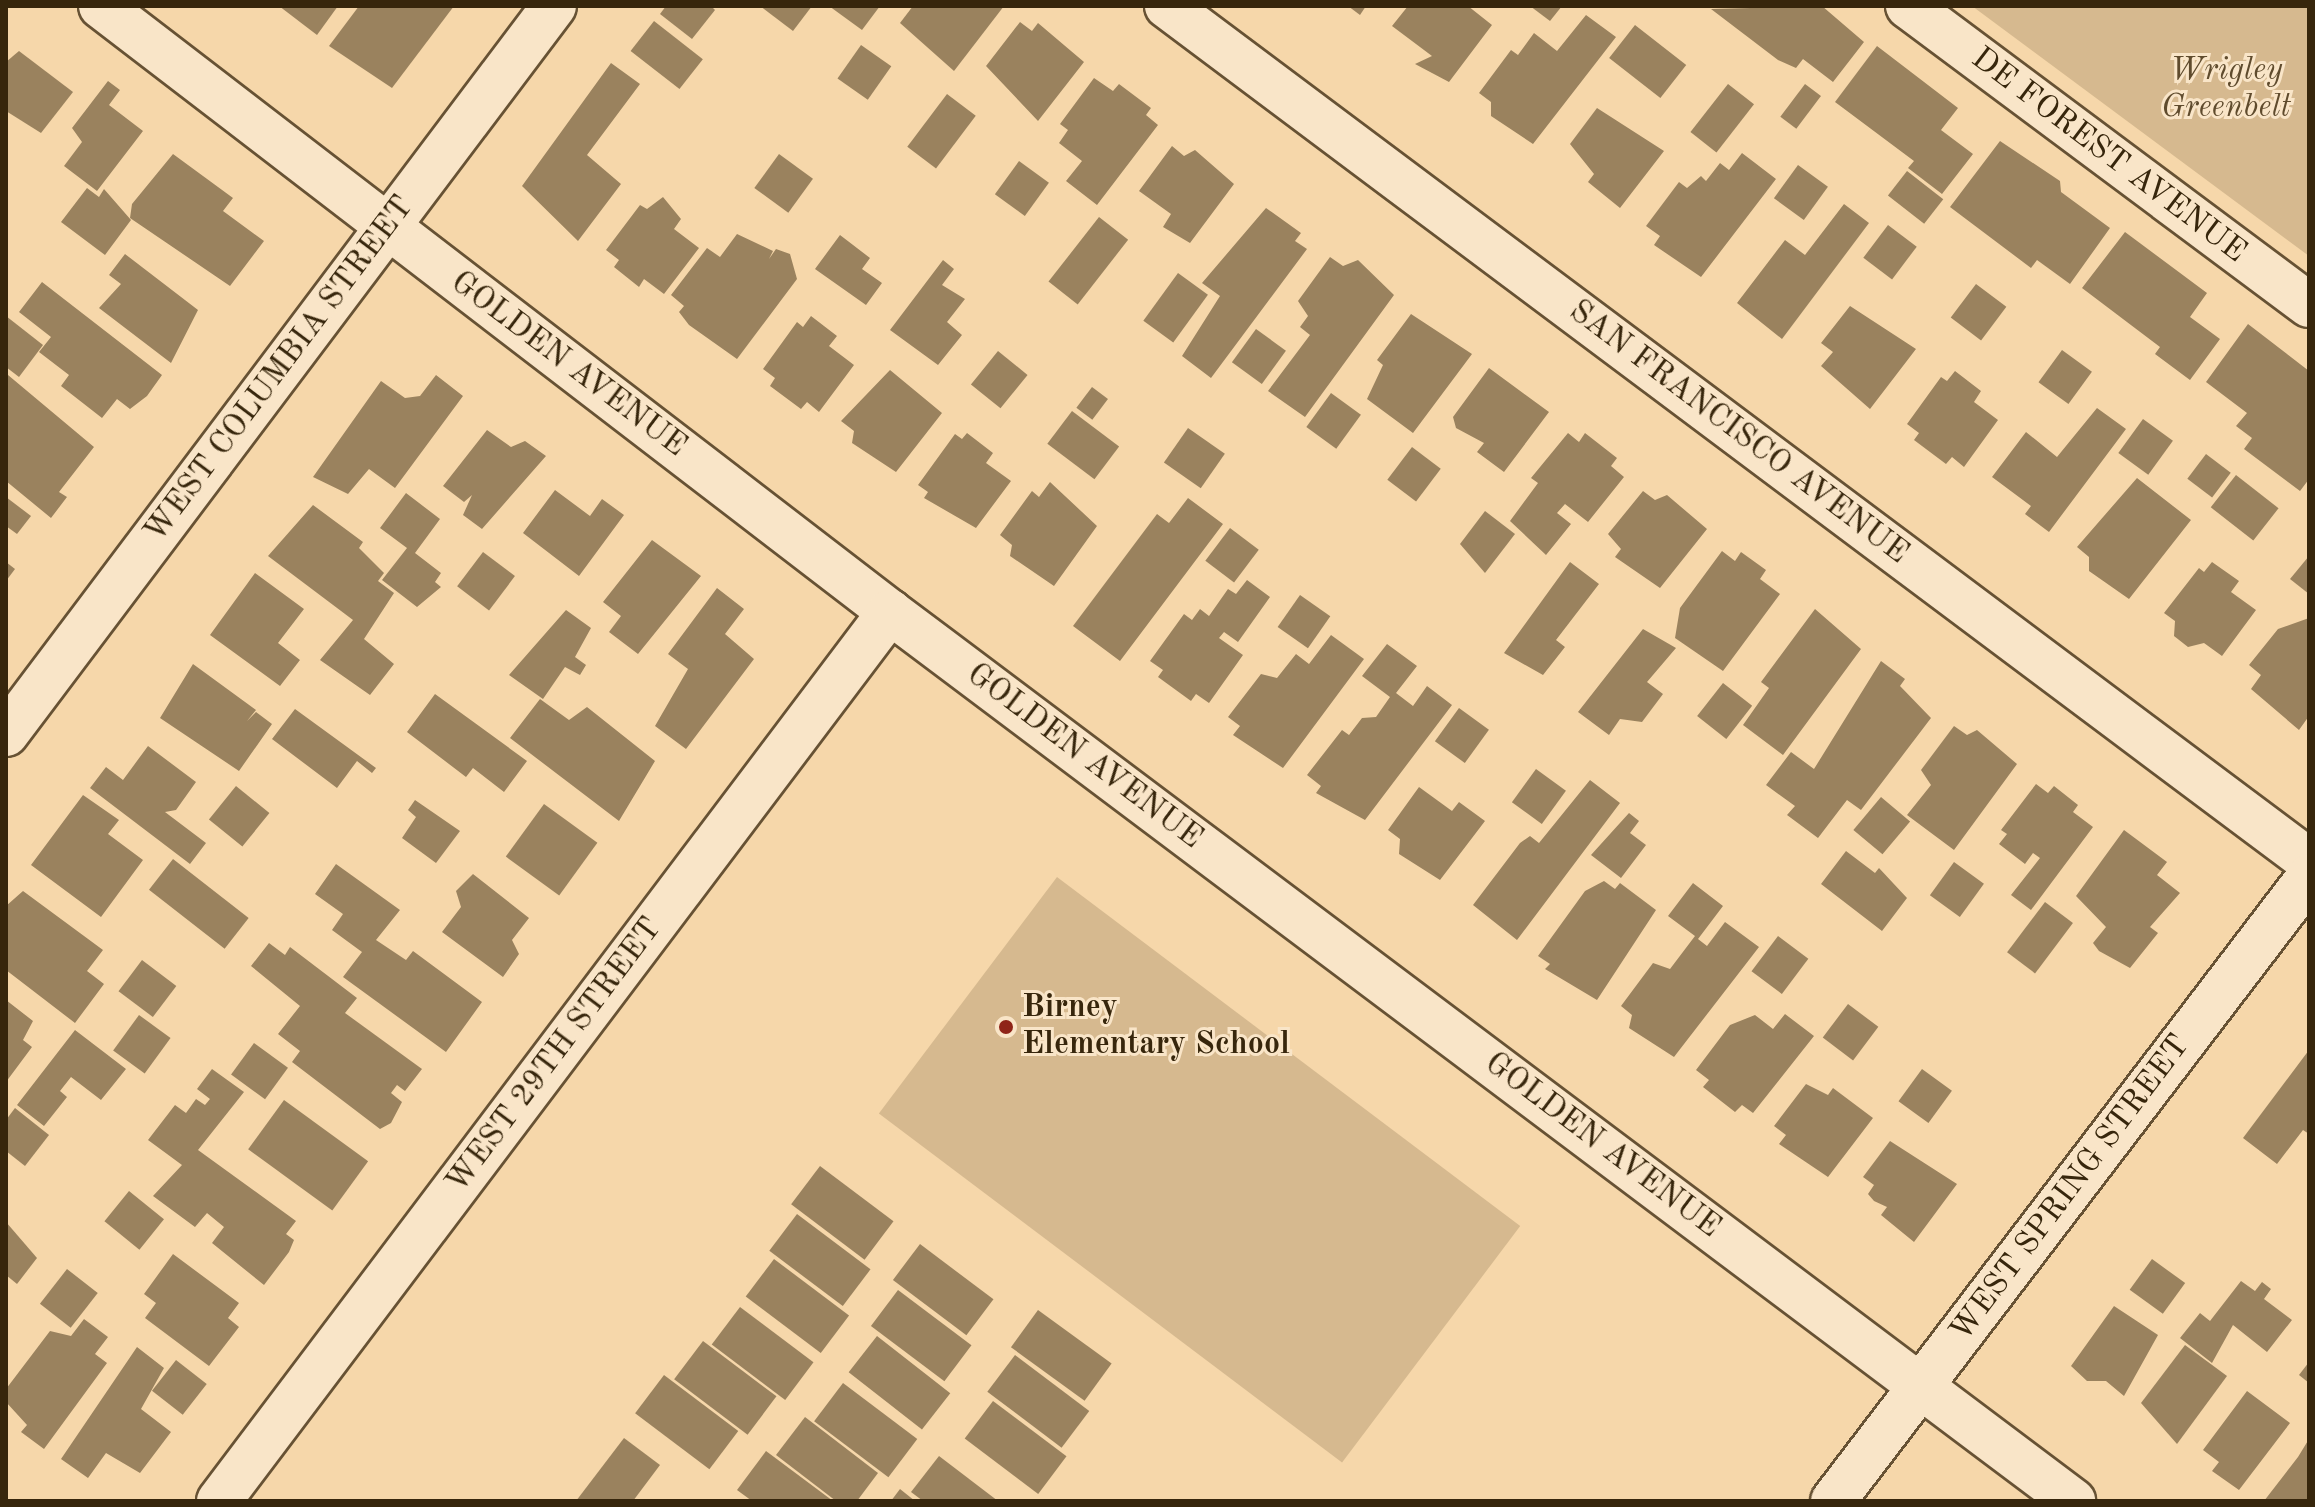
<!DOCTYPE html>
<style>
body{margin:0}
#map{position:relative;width:2315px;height:1507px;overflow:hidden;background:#f6d7aa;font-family:"Old Standard TT",serif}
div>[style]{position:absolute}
.green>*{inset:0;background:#d6b98f;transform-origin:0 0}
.building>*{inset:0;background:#9a825e;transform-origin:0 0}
.roads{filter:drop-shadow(2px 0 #675234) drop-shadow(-2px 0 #675234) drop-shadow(0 2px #675234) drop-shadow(0 -2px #675234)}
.minor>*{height:44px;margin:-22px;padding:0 22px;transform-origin:22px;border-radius:22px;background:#f9e5c8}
.dots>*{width:22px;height:22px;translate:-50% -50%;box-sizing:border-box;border:4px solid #f9e5c8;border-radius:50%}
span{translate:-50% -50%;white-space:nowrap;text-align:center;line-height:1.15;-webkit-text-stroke:6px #f9e5c8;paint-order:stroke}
.park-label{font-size:32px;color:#5f4b2d;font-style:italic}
.street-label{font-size:32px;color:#37260c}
.poi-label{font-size:32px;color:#37260c;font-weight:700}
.left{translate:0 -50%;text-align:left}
.frame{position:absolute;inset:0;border:8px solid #37260c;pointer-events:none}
</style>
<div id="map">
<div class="green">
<div style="clip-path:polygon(1972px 6px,2309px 6px,2309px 256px)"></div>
<div style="left:1057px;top:877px;width:580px;height:296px;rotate:37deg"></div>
</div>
<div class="building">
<div style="clip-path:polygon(279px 6px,338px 6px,317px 35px)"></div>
<div style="clip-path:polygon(359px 6px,454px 6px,392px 88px,329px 46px)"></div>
<div style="clip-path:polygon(666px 6px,711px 6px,715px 10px,692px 39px,660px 14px)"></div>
<div style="clip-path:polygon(760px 6px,812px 6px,793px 31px)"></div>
<div style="clip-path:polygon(829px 6px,880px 6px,862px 30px)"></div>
<div style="clip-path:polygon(913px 6px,1004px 6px,954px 71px,900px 23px)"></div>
<div style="clip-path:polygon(1348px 6px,1366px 6px,1360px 15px)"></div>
<div style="clip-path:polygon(1408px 6px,1468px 6px,1492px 25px,1449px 82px,1415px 64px,1432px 56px,1392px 26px)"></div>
<div style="clip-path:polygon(1530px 6px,1562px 6px,1550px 21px)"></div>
<div style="clip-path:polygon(1822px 6px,1864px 42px,1833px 82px,1803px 59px,1796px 68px,1778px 60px,1711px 9px)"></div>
<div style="clip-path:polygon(1586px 15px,1616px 37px,1533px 144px,1491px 116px,1491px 102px,1479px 93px,1511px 50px,1518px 55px,1534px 33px,1557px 51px)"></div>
<div style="left:654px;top:21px;width:62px;height:38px;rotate:38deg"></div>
<div style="clip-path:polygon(1020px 22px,1032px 31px,1038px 23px,1084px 62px,1038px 121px,986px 66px)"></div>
<div style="left:1635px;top:25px;width:65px;height:42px;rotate:38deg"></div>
<div style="left:861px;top:45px;width:37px;height:41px;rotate:35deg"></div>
<div style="clip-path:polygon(1877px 46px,1958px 108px,1941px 130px,1973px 154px,1942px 194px,1908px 168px,1914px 161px,1835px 102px)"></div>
<div style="clip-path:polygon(19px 51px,73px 92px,41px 133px,6px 111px,6px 62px)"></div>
<div style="clip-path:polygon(611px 63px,640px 84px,587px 155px,621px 184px,578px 241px,522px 186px)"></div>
<div style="clip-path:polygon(1094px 78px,1113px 91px,1119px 84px,1151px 108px,1146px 115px,1158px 125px,1097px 205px,1066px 181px,1082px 161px,1059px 143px,1068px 130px,1060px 124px)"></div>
<div style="clip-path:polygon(108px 81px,120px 90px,109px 105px,143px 131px,97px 191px,64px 166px,82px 142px,72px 128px)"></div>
<div style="left:1728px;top:84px;width:33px;height:61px;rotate:38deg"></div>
<div style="left:1805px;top:84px;width:20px;height:41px;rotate:37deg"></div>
<div style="left:947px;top:94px;width:36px;height:66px;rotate:37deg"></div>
<div style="clip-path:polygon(1597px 108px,1664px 151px,1620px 208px,1588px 182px,1594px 174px,1570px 144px)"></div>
<div style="clip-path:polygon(2000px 141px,2060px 181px,2061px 192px,2110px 228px,2070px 284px,2037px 260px,2031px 268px,1950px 207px)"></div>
<div style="clip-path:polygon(1172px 146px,1184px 156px,1195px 150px,1234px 184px,1190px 243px,1163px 227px,1171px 214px,1139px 191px)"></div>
<div style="clip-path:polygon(1742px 153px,1776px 179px,1701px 277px,1654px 245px,1660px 236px,1646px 226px,1679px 182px,1687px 188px,1701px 176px,1706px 181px,1720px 163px,1729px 170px)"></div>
<div style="clip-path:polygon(173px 154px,233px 198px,223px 211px,264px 241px,230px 286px,130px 218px,132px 204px)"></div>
<div style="left:779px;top:154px;width:42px;height:42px;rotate:36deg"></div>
<div style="left:1019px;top:161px;width:37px;height:41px;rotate:36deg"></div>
<div style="left:1798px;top:165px;width:37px;height:41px;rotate:36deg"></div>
<div style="left:1907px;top:171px;width:46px;height:31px;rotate:38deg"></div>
<div style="clip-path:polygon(87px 188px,99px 197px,104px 189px,131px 220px,105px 255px,61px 222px)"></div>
<div style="clip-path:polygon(663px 197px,681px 219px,674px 229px,699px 248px,664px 294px,644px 279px,639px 287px,614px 267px,619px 260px,606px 250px,640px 205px,647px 209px)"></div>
<div style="clip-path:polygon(1844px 204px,1869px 223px,1782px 339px,1737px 303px,1785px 240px,1805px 255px)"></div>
<div style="clip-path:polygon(1266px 208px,1301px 233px,1295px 241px,1307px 249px,1211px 378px,1182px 356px,1220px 296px,1202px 283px)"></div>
<div style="left:1099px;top:217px;width:37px;height:82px;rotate:38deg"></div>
<div style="left:1888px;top:225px;width:36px;height:41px;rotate:37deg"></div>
<div style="clip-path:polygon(2125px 232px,2207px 293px,2190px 317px,2220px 339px,2190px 380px,2155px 354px,2160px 347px,2082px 288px)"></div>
<div style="clip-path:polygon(737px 234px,773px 251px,769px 259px,776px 249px,790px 254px,797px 279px,737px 359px,689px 325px,679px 312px,684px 306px,671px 295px,707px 248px,720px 257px)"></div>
<div style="clip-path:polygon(840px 235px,870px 258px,862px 269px,882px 283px,866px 305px,815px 269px)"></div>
<div style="clip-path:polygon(125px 254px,198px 310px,171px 363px,99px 308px,121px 284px,109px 275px)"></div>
<div style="clip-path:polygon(1330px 257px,1343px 266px,1358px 260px,1394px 295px,1305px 417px,1268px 391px,1310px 335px,1300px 327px,1308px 316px,1298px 301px)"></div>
<div style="clip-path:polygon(943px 260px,954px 269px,942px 285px,965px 299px,947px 322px,962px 335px,938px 365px,890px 330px)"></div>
<div style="left:1178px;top:273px;width:37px;height:59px;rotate:36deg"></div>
<div style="clip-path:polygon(42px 282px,162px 375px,147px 396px,130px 409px,117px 399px,102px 418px,61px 386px,69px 375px,39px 352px,51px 337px,19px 312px)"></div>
<div style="left:1976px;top:284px;width:38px;height:42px;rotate:37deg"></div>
<div style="clip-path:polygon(1850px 306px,1916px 349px,1870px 409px,1821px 366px,1833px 352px,1821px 343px)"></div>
<div style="clip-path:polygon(1411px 314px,1472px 354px,1413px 433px,1367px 399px,1383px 365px,1377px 360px)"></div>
<div style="clip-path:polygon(6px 316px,43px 345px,19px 377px,6px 367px)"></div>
<div style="clip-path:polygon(811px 316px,837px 336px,829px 346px,854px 365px,819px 412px,807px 402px,801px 409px,770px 386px,775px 378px,763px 369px,797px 322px,803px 327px)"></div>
<div style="clip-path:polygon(2248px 324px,2309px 371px,2309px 479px,2300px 491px,2244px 449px,2252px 438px,2236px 426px,2247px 413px,2206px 382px)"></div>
<div style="left:1256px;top:329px;width:37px;height:41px;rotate:36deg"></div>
<div style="left:2062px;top:350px;width:37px;height:40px;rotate:36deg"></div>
<div style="left:998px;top:351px;width:38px;height:43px;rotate:39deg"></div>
<div style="clip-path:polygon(1489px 368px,1549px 412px,1504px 472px,1477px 452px,1484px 443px,1456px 428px,1453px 417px)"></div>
<div style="clip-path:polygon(890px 370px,942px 413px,896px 472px,852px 443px,854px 431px,841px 421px)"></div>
<div style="clip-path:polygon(1955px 371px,1981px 391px,1974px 402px,1998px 420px,1964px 467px,1952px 457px,1946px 464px,1914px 440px,1919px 433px,1907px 424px,1941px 377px,1947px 381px)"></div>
<div style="clip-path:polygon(8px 375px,94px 447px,59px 492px,67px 497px,51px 518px,6px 481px)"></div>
<div style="clip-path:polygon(436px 375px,463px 396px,395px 488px,369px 469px,348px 494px,313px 477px,381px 381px,405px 398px,420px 396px)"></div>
<div style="left:1092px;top:387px;width:20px;height:26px;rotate:37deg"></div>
<div style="left:1331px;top:393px;width:37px;height:42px;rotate:36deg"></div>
<div style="clip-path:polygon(2097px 408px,2126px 429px,2049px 532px,2025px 514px,2031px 506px,1992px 477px,2026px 432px,2057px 457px)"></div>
<div style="left:1072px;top:411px;width:59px;height:41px;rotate:37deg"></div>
<div style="left:2143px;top:419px;width:37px;height:42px;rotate:36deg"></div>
<div style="left:1188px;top:428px;width:45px;height:42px;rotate:35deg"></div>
<div style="clip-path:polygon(487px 430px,511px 447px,525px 441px,546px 456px,482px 529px,463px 515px,472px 495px,464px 502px,443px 486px)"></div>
<div style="clip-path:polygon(967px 433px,993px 453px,986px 463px,1011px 481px,976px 528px,924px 498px,928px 492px,918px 485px,955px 434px,962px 439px)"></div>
<div style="clip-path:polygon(1568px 433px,1579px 442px,1585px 433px,1617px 458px,1611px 466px,1624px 477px,1588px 522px,1565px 504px,1557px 513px,1571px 524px,1546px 555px,1510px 521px,1538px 483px,1531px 478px)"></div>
<div style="left:1412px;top:447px;width:36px;height:41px;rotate:37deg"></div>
<div style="left:2206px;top:454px;width:31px;height:31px;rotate:37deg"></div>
<div style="left:2236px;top:475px;width:54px;height:41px;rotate:38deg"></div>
<div style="clip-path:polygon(2137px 478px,2191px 520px,2129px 599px,2089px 571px,2089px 557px,2077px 547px)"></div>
<div style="clip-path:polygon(1050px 482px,1097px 526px,1054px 586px,1010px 556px,1012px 545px,1000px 535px,1032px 491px,1039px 497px)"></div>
<div style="clip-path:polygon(555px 490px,590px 516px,602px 499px,624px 515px,579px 576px,523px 533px)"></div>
<div style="clip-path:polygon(1643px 491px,1655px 500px,1667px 495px,1707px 529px,1660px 588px,1615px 557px,1621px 549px,1608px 534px)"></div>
<div style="clip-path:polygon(406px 493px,440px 519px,415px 553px,441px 573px,435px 582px,441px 587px,417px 607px,382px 580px,407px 548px,380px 528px)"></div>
<div style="clip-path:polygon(6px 497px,31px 516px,17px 534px,6px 526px)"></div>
<div style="clip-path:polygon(1188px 498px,1223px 524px,1120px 661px,1073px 626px,1157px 514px,1169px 523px)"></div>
<div style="clip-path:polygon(313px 505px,363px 542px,359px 548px,384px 573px,378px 581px,394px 593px,364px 639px,394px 664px,370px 695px,320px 660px,353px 620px,268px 556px)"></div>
<div style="clip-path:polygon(1485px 511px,1515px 534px,1485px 573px,1460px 544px)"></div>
<div style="left:1230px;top:528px;width:36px;height:41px;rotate:37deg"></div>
<div style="clip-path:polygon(652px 540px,701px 576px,638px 654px,609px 632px,621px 616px,603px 602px)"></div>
<div style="clip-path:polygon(1722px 551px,1735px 561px,1741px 552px,1766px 570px,1760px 579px,1780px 594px,1723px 671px,1675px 638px,1680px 608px)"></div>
<div style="left:483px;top:552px;width:40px;height:43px;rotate:37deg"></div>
<div style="clip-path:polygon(2309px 556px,2309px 594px,2290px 579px)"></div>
<div style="clip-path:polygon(6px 562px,15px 569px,6px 581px)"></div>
<div style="clip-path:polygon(1570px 562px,1599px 584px,1556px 640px,1565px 647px,1543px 675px,1504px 653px)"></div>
<div style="clip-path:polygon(2212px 562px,2239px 581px,2231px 592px,2256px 610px,2222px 656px,2204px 643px,2188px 647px,2174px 636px,2175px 621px,2164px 613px,2199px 568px,2204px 572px)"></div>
<div style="clip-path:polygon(255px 573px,304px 609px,278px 643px,300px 660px,280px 686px,210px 635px)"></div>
<div style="clip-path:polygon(1247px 580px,1270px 597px,1238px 642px,1224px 632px,1219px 638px,1243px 655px,1209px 703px,1196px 694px,1191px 701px,1158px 677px,1163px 670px,1150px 661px,1184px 614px,1192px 620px,1200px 609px,1209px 616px,1228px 589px,1236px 594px)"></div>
<div style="clip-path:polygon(717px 588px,744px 609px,725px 634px,754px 659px,686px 749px,655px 726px,688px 669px,668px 654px)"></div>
<div style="left:1300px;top:595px;width:37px;height:39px;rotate:35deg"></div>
<div style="clip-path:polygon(1815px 609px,1861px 649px,1783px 755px,1743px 725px,1769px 688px,1761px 682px)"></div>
<div style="clip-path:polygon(566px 610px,591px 628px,575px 657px,586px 665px,580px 675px,565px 667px,543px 699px,509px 675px)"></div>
<div style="clip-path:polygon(2309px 618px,2309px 716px,2299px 730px,2251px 689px,2261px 675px,2249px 665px,2278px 629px)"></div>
<div style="clip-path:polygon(1643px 629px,1676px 648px,1647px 682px,1663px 694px,1642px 722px,1620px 719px,1609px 735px,1578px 712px)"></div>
<div style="clip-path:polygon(1331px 635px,1364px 659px,1283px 768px,1233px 735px,1240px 726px,1228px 717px,1261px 674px,1277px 678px,1296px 654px,1309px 664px)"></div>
<div style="clip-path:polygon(1387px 644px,1417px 666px,1396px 693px,1413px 706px,1427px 686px,1452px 705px,1365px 820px,1316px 793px,1321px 786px,1307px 775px,1342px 730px,1349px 735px,1362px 718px,1376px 717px,1390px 697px,1362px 676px)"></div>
<div style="clip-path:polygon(1881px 661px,1905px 679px,1900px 686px,1931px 718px,1861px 810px,1847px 800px,1818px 838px,1787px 815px,1795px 806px,1766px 785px,1791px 752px,1814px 769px)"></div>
<div style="clip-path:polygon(193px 664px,256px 710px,247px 721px,256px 712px,272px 724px,239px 771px,160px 718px)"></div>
<div style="left:1723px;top:683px;width:37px;height:42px;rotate:38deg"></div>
<div style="clip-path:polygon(435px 694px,527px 761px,504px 792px,473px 768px,466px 777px,407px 732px)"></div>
<div style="clip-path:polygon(540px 699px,569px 720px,587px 707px,655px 761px,619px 821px,510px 738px)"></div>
<div style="left:1459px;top:708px;width:37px;height:41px;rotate:36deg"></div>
<div style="clip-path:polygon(295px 709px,376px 768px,372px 773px,357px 761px,337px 788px,272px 739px)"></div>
<div style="clip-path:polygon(1954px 726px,1967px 735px,1977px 730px,2017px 764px,1954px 850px,1907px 815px,1931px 785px,1921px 770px)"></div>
<div style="clip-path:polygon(148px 746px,196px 782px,176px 810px,165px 812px,206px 843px,190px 864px,90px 788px,106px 767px,123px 780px)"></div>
<div style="left:1536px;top:769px;width:37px;height:41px;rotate:36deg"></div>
<div style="clip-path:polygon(1590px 780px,1620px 803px,1517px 940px,1473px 905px,1520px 843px,1530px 836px,1539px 843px)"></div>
<div style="clip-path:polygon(2036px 784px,2048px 793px,2054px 786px,2078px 805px,2073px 812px,2093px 827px,2031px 910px,2011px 895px,2040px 858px,2033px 853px,2025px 864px,1999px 844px,2007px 834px,2001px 830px)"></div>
<div style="left:236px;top:786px;width:43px;height:43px;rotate:39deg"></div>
<div style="clip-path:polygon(1419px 787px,1452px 811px,1459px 802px,1485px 821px,1440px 880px,1399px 854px,1400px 839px,1388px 830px)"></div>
<div style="clip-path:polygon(83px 795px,119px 820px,108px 834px,143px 860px,101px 917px,31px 865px)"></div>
<div style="left:1881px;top:797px;width:38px;height:43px;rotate:40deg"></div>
<div style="clip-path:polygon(415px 800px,460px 831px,436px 863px,402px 838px,416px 817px,408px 810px)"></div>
<div style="left:544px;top:804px;width:66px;height:65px;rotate:36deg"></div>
<div style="clip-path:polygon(1629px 813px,1639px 821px,1630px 833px,1646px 845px,1621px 878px,1591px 855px)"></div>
<div style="clip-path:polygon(2124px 830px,2167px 862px,2157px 875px,2180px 893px,2150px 927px,2158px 933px,2130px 968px,2099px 951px,2093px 943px,2106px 927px,2076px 896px)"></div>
<div style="clip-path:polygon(1846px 851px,1875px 873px,1879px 868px,1907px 898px,1882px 931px,1821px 884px)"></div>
<div style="left:173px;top:859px;width:96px;height:39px;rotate:38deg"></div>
<div style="left:1954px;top:862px;width:37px;height:41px;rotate:36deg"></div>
<div style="clip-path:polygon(336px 864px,400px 910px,376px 940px,406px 960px,413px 951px,482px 1002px,446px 1052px,343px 977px,362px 952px,332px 930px,343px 914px,315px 894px)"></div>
<div style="clip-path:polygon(473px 874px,529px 918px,512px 940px,519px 954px,503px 977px,442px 932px,461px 907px,456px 891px)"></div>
<div style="clip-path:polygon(1604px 881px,1615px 889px,1620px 883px,1656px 910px,1597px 1000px,1545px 969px,1550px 964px,1538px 956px,1585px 891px)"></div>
<div style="clip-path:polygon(1693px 883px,1723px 906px,1698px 939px,1707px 946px,1725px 922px,1759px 947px,1674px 1057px,1629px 1028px,1632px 1015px,1621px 1006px,1653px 963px,1670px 969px,1695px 936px,1668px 916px)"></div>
<div style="clip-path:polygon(23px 891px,103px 950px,87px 971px,104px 984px,75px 1023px,6px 970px,6px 906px)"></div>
<div style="left:2045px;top:902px;width:35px;height:63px;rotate:37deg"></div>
<div style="left:1778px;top:936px;width:38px;height:44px;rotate:37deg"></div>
<div style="clip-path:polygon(269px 943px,285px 955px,290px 947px,357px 998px,345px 1013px,422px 1069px,405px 1091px,397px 1085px,391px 1093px,402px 1102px,391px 1123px,380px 1129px,292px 1062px,300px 1051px,278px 1034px,300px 1006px,251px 966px)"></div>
<div style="left:142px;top:960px;width:43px;height:39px;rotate:37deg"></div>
<div style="clip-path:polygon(6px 1000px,33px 1021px,23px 1040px,32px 1047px,6px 1082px)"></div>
<div style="left:1848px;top:1004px;width:38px;height:42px;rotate:37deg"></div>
<div style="clip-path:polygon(1785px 1014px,1814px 1036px,1753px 1113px,1742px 1105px,1735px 1112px,1703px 1087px,1709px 1080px,1696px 1070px,1730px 1025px,1755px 1015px,1773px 1029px)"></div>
<div style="left:139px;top:1015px;width:39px;height:44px;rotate:36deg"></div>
<div style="clip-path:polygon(75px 1030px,126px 1069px,101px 1100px,71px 1077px,60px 1091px,67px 1097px,44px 1126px,17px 1105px)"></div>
<div style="left:254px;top:1043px;width:42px;height:39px;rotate:36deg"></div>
<div style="clip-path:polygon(2309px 1050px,2309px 1134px,2303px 1130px,2277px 1164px,2243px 1138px)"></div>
<div style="clip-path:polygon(212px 1069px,244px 1092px,198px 1150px,296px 1221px,286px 1234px,294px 1240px,289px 1252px,264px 1285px,212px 1243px,224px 1227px,207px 1213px,213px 1206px,195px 1227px,153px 1196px,182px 1165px,148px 1140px,175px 1105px,186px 1113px,196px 1099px,205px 1105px,210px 1099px,197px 1089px)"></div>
<div style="left:1922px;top:1069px;width:37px;height:40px;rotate:36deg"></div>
<div style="clip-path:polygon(1806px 1084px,1828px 1095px,1833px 1088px,1873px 1118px,1828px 1177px,1779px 1144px,1786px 1135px,1774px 1126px)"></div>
<div style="left:284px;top:1100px;width:104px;height:61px;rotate:36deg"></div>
<div style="clip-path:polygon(15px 1108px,49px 1135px,25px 1166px,6px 1151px,6px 1120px)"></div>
<div style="clip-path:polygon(1890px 1141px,1957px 1184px,1914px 1242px,1881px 1215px,1887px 1207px,1874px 1201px,1868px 1194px,1874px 1185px,1863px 1177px)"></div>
<div style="left:820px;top:1166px;width:92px;height:48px;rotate:37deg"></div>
<div style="left:129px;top:1191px;width:45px;height:39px;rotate:39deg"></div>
<div style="left:797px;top:1214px;width:92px;height:46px;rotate:37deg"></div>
<div style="clip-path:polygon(6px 1222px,37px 1258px,17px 1284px,6px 1275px)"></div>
<div style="left:920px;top:1244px;width:92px;height:45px;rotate:37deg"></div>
<div style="clip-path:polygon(173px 1254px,239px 1303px,228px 1318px,239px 1327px,209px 1366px,145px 1318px,156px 1303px,144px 1294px)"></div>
<div style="left:774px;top:1259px;width:94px;height:47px;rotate:37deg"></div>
<div style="left:2152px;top:1259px;width:41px;height:38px;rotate:36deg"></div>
<div style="left:67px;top:1269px;width:39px;height:44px;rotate:38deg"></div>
<div style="clip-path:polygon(2241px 1281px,2255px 1291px,2262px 1282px,2271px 1289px,2264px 1299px,2292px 1320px,2267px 1352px,2233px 1325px,2212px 1363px,2180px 1338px,2200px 1313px,2210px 1321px)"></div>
<div style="left:898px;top:1290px;width:92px;height:45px;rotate:37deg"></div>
<div style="clip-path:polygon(2114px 1306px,2158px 1335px,2124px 1396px,2106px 1381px,2087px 1381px,2071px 1366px)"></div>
<div style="left:740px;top:1307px;width:92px;height:47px;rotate:37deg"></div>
<div style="left:1038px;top:1310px;width:91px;height:46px;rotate:36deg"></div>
<div style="clip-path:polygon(84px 1319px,108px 1337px,95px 1354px,107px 1363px,44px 1449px,21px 1432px,27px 1425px,6px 1402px,6px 1389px,50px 1331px,71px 1336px)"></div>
<div style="left:877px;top:1336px;width:93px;height:46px;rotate:38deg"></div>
<div style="left:703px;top:1341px;width:92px;height:48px;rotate:37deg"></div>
<div style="clip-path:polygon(2185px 1345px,2227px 1376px,2177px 1444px,2141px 1403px)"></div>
<div style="clip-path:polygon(137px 1347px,164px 1368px,141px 1409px,171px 1432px,140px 1473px,106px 1453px,88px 1478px,61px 1459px)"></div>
<div style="left:1015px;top:1355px;width:93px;height:46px;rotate:37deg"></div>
<div style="left:176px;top:1360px;width:39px;height:39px;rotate:38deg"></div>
<div style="clip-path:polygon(2309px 1362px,2309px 1383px,2299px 1375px)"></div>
<div style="left:664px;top:1375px;width:93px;height:48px;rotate:37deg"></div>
<div style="left:843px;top:1383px;width:93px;height:48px;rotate:37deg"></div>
<div style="clip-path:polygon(2247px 1391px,2290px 1423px,2239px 1490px,2212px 1471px,2219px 1462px,2203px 1450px)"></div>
<div style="left:993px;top:1401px;width:92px;height:47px;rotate:37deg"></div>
<div style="clip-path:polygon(805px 1417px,878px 1473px,857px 1501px,836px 1501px,776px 1455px)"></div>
<div style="clip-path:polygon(624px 1438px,660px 1465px,633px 1501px,576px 1501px)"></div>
<div style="clip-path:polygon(2309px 1439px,2309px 1501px,2264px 1501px,2298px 1457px)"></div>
<div style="clip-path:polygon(766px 1451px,833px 1501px,752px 1501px,737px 1490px)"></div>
<div style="clip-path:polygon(939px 1456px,998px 1501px,923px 1501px,911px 1492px)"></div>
<div style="clip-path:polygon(900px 1489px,915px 1501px,891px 1501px)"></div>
</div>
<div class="roads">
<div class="minor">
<div style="left:101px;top:6px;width:995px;rotate:37.53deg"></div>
<div style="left:890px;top:612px;width:1480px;rotate:36.92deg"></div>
<div style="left:1167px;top:6px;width:1427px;rotate:36.82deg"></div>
<div style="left:1908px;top:6px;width:500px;rotate:36.71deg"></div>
<div style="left:6px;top:734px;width:911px;rotate:-53.03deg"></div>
<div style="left:219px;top:1501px;width:1114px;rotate:-52.96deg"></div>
<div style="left:1833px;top:1501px;width:785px;rotate:-52.66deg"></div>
</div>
</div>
<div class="dots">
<div style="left:1006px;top:1027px;background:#8f2418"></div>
</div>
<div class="park-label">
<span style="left:2226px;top:90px">Wrigley<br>Greenbelt</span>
</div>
<div class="street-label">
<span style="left:2108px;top:156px;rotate:37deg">DE FOREST AVENUE</span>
<span style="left:568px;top:365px;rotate:37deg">GOLDEN AVENUE</span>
<span style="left:280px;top:370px;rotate:-53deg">WEST COLUMBIA STREET</span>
<span style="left:1738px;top:433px;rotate:37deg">SAN FRANCISCO AVENUE</span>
<span style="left:1084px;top:757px;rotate:37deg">GOLDEN AVENUE</span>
<span style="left:555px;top:1056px;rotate:-53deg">WEST 29TH STREET</span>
<span style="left:1602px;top:1146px;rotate:37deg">GOLDEN AVENUE</span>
<span style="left:2071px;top:1189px;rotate:-53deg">WEST SPRING STREET</span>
</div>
<div class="poi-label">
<span class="left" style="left:1022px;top:1027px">Birney<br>Elementary School</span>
</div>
<div class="frame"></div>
</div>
